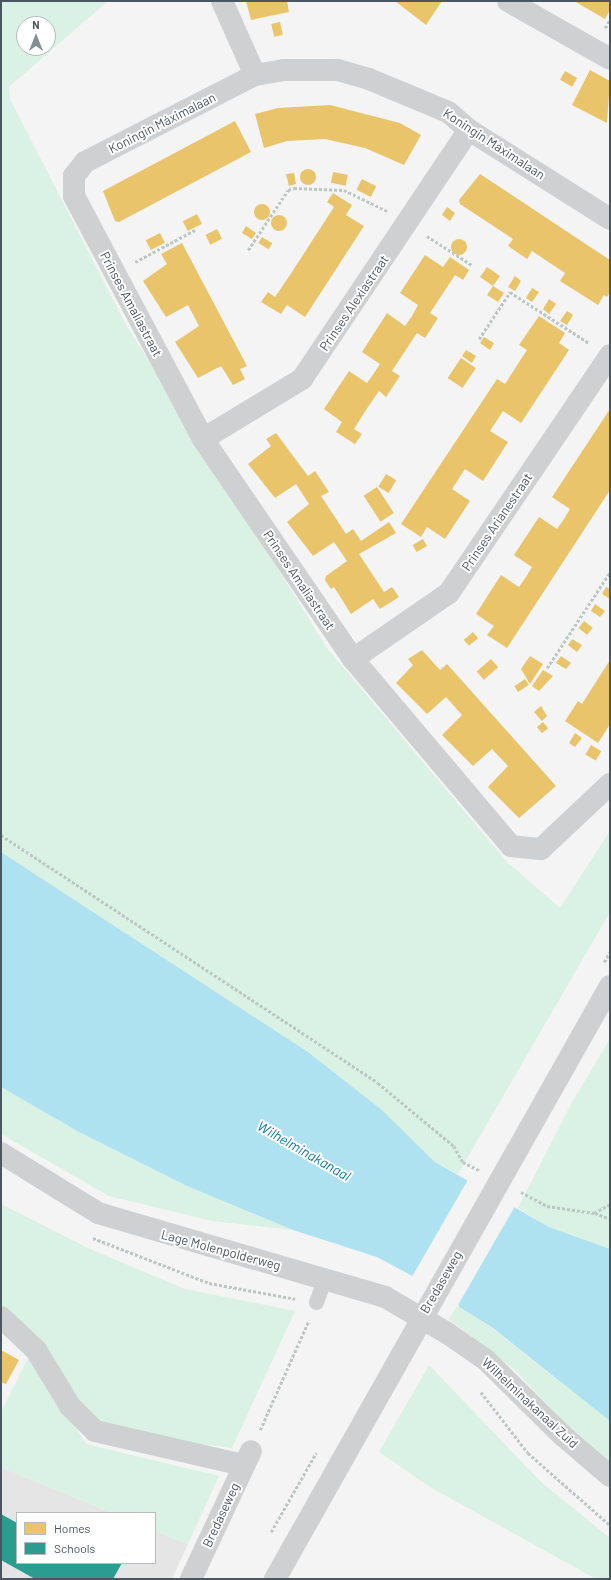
<!DOCTYPE html>
<meta charset="utf-8">
<style>
body{margin:0}
#map{position:relative;width:611px;height:1580px;overflow:hidden;background:#f4f4f4;font-family:Barlow,sans-serif}
div>[style]{position:absolute}
.education>*{inset:0;background:#e6e5e6}
.green>*{inset:0;background:#d9f2e3}
.water>*{inset:0;background:#aee2f0}
.pier>*{inset:0;background:#f4f4f4;transform-origin:0 0}
.homes>*{inset:0;background:#e9c46a;transform-origin:0 0}
.round{border-radius:50%}
.schools>*{inset:0;background:#2a9d8f}
.path>*{height:2.5px;margin-top:-1.25px;transform-origin:0;background:repeating-linear-gradient(90deg,#bcc7c4 0 3px,transparent 0 5px)}
.service>*{height:15px;margin:-7.5px;padding:0 7.5px;transform-origin:7.5px;border-radius:7.5px;background:#ced0d2}
.minor>*{height:22px;margin:-11px;padding:0 11px;transform-origin:11px;border-radius:11px;background:#ced0d2}
.tertiary>*{height:22px;margin:-11px;padding:0 11px;transform-origin:11px;border-radius:11px;background:#ced0d2}
span{translate:-50% -50%;white-space:nowrap;text-align:center;line-height:1.15;-webkit-text-stroke:4px #fff;paint-order:stroke}
.street-label{font-size:13px;color:#4a5661}
.water-label{font-size:14px;color:#0c7c9b;font-style:italic}
.frame{position:absolute;inset:0;border:2px solid #4a5661;pointer-events:none}
.legend{position:absolute;left:16px;top:1512px;width:140px;height:52px;box-sizing:border-box;background:#fff;border:1px solid #b7bbc0;margin:0;padding:5px 7px;list-style:none;font-size:12px;color:#4a5661}
.legend li{display:flex;align-items:center;gap:8px;height:20px}
.legend b{width:20px;border:1px solid #b7bbc0}
.north{position:absolute;left:16px;top:16px;width:40px;height:40px;box-sizing:border-box;background:#fff;border:1px solid #b7bbc0;border-radius:50%;rotate:0deg;font-size:11px;font-weight:700;line-height:16px;text-align:center;color:#4a5661}
.north::after{content:'';display:block;margin:auto;width:14px;height:18px;background:#868d94;clip-path:polygon(50% 0,100% 100%,50% 72%,0 100%)}
</style>
<div id="map">
<div class="education">
<div style="clip-path:polygon(1px 1467px,112px 1513px,17px 1513px,17px 1563px,155px 1563px,155px 1531px,188px 1544px,172px 1579px,1px 1579px)"></div>
</div>
<div class="green">
<div style="clip-path:polygon(evenodd,1px 1px,108px 1px,9px 87px,10px 99px,125px 323px,327px 648px,507px 862px,560px 908px,610px 831px,610px 912px,458px 1174px,435px 1162px,382px 1110px,308px 1052px,1px 852px,1px 1px,24px 24px,48px 24px,48px 48px,24px 48px,24px 24px)"></div>
<div style="clip-path:polygon(610px 1039px,610px 1249px,549px 1227px,518px 1208px,571px 1104px)"></div>
<div style="clip-path:polygon(1px 1087px,79px 1132px,187px 1186px,293px 1230px,212px 1221px,109px 1196px,1px 1134px)"></div>
<div style="clip-path:polygon(1px 1204px,90px 1249px,185px 1289px,295px 1311px,232px 1448px,137px 1436px,100px 1423px,84px 1409px,1px 1309px)"></div>
<div style="clip-path:polygon(457px 1306px,492px 1328px,610px 1421px,610px 1463px,564px 1422px,515px 1370px,449px 1319px)"></div>
<div style="clip-path:polygon(30px 1354px,86px 1444px,219px 1476px,188px 1544px,155px 1531px,155px 1513px,112px 1513px,1px 1467px,1px 1412px)"></div>
<div style="clip-path:polygon(429px 1365px,541px 1482px,610px 1538px,610px 1579px,596px 1579px,430px 1487px,379px 1452px)"></div>
</div>
<div class="water">
<div style="clip-path:polygon(1px 852px,308px 1052px,382px 1110px,435px 1162px,549px 1227px,610px 1249px,610px 1421px,493px 1328px,459px 1307px,457px 1300px,377px 1257px,293px 1230px,187px 1186px,79px 1132px,1px 1087px)"></div>
</div>
<div class="pier">
<div style="left:469px;top:1178px;width:54px;height:116px;rotate:30deg"></div>
</div>
<div class="homes">
<div style="clip-path:polygon(246px 1px,287px 1px,289px 12px,251px 20px)"></div>
<div style="clip-path:polygon(395px 1px,442px 1px,426px 25px)"></div>
<div style="clip-path:polygon(574px 1px,610px 1px,610px 10px,605px 19px)"></div>
<div style="left:280px;top:22px;width:13px;height:9px;rotate:77deg"></div>
<div style="clip-path:polygon(590px 70px,610px 81px,607px 123px,572px 105px)"></div>
<div style="left:565px;top:71px;width:14px;height:10px;rotate:30deg"></div>
<div style="clip-path:polygon(330px 105px,400px 123px,421px 135px,404px 165px,365px 148px,325px 139px,287px 141px,264px 148px,255px 114px,278px 108px)"></div>
<div style="clip-path:polygon(235px 121px,251px 152px,119px 222px,115px 221px,103px 191px)"></div>
<div class="round" style="left:300px;top:169px;width:16px;height:16px"></div>
<div style="left:333px;top:172px;width:15px;height:11px;rotate:11deg"></div>
<div style="clip-path:polygon(294px 173px,296px 184px,289px 186px,286px 174px)"></div>
<div style="clip-path:polygon(480px 174px,610px 260px,610px 292px,607px 297px,604px 295px,598px 305px,560px 281px,565px 273px,532px 251px,527px 259px,508px 246px,513px 239px,460px 204px,459px 200px)"></div>
<div style="left:362px;top:179px;width:16px;height:12px;rotate:27deg"></div>
<div style="clip-path:polygon(333px 193px,352px 205px,346px 215px,364px 226px,305px 317px,287px 305px,281px 314px,261px 302px,268px 292px,275px 297px,288px 278px,334px 207px,327px 202px)"></div>
<div class="round" style="left:254px;top:204px;width:16px;height:16px"></div>
<div style="clip-path:polygon(447px 207px,455px 213px,450px 221px,442px 215px)"></div>
<div style="left:197px;top:214px;width:11px;height:16px;rotate:63deg"></div>
<div class="round" style="left:271px;top:215px;width:16px;height:16px"></div>
<div style="clip-path:polygon(246px 226px,256px 233px,252px 239px,242px 233px)"></div>
<div style="left:217px;top:229px;width:11px;height:13px;rotate:63deg"></div>
<div style="left:160px;top:233px;width:11px;height:16px;rotate:63deg"></div>
<div style="left:262px;top:237px;width:12px;height:7px;rotate:31deg"></div>
<div class="round" style="left:451px;top:239px;width:16px;height:16px"></div>
<div style="clip-path:polygon(182px 243px,247px 366px,240px 369px,245px 379px,233px 385px,221px 366px,198px 378px,175px 342px,199px 326px,188px 305px,166px 317px,143px 281px,167px 264px,161px 254px)"></div>
<div style="clip-path:polygon(425px 255px,443px 267px,450px 257px,469px 270px,463px 280px,455px 275px,430px 313px,438px 318px,425px 338px,417px 333px,392px 371px,400px 376px,386px 397px,379px 391px,366px 410px,354px 429px,362px 434px,355px 444px,336px 432px,342px 422px,324px 409px,349px 371px,367px 383px,374px 373px,380px 364px,362px 352px,387px 313px,405px 326px,412px 316px,418px 305px,400px 293px)"></div>
<div style="clip-path:polygon(487px 267px,500px 276px,493px 286px,504px 293px,498px 302px,487px 295px,493px 286px,480px 277px)"></div>
<div style="clip-path:polygon(515px 276px,521px 281px,515px 291px,508px 287px)"></div>
<div style="clip-path:polygon(532px 288px,539px 292px,532px 302px,526px 298px)"></div>
<div style="clip-path:polygon(549px 299px,556px 304px,549px 314px,543px 309px)"></div>
<div style="clip-path:polygon(567px 311px,573px 315px,567px 325px,560px 321px)"></div>
<div style="clip-path:polygon(539px 316px,565px 333px,559px 343px,569px 350px,521px 423px,503px 411px,490px 431px,508px 442px,483px 481px,465px 469px,452px 489px,470px 501px,445px 539px,427px 527px,421px 537px,401px 524px,497px 379px,505px 384px,527px 350px,519px 345px)"></div>
<div style="clip-path:polygon(484px 337px,494px 343px,490px 350px,480px 343px)"></div>
<div style="clip-path:polygon(466px 350px,476px 356px,472px 363px,462px 356px)"></div>
<div style="left:461px;top:358px;width:18px;height:24px;rotate:34deg"></div>
<div style="clip-path:polygon(610px 409px,610px 490px,507px 648px,487px 635px,494px 626px,476px 614px,501px 575px,519px 587px,526px 577px,532px 567px,514px 555px,539px 517px,557px 529px,564px 519px,570px 509px,552px 497px)"></div>
<div style="clip-path:polygon(276px 433px,308px 476px,315px 471px,329px 492px,321px 496px,346px 534px,353px 529px,361px 541px,389px 522px,396px 533px,359px 554px,384px 592px,392px 587px,399px 597px,380px 609px,373px 599px,351px 614px,334px 587px,331px 589px,325px 580px,326px 576px,347px 561px,334px 542px,313px 556px,287px 522px,309px 504px,296px 484px,275px 498px,248px 464px,271px 446px,266px 439px)"></div>
<div style="left:386px;top:474px;width:12px;height:15px;rotate:31deg"></div>
<div style="left:377px;top:487px;width:31px;height:16px;rotate:57deg"></div>
<div style="left:423px;top:539px;width:8px;height:12px;rotate:60deg"></div>
<div style="clip-path:polygon(606px 587px,610px 589px,610px 599px,602px 594px)"></div>
<div style="clip-path:polygon(595px 604px,605px 611px,600px 617px,591px 611px)"></div>
<div style="left:584px;top:621px;width:11px;height:9px;rotate:38deg"></div>
<div style="left:473px;top:632px;width:8px;height:12px;rotate:50deg"></div>
<div style="clip-path:polygon(572px 639px,582px 645px,577px 652px,568px 645px)"></div>
<div style="clip-path:polygon(422px 650px,440px 670px,447px 664px,556px 786px,519px 818px,488px 787px,508px 766px,492px 749px,473px 766px,442px 735px,462px 715px,446px 697px,427px 714px,396px 683px,413px 665px,408px 659px)"></div>
<div style="clip-path:polygon(530px 656px,543px 664px,530px 684px,521px 669px)"></div>
<div style="clip-path:polygon(561px 656px,571px 663px,566px 669px,556px 663px)"></div>
<div style="left:491px;top:659px;width:11px;height:19px;rotate:49deg"></div>
<div style="clip-path:polygon(610px 660px,610px 724px,598px 743px,565px 721px,578px 701px,582px 704px)"></div>
<div style="clip-path:polygon(543px 670px,553px 676px,539px 691px,532px 686px)"></div>
<div style="left:525px;top:679px;width:7px;height:13px;rotate:56deg"></div>
<div style="clip-path:polygon(541px 706px,547px 716px,542px 721px,534px 712px)"></div>
<div style="left:543px;top:722px;width:8px;height:8px;rotate:50deg"></div>
<div style="clip-path:polygon(575px 733px,582px 738px,575px 747px,569px 743px)"></div>
<div style="left:591px;top:745px;width:12px;height:11px;rotate:31deg"></div>
<div style="clip-path:polygon(1px 1350px,19px 1360px,6px 1384px,1px 1382px)"></div>
</div>
<div class="schools">
<div style="clip-path:polygon(1px 1514px,17px 1523px,17px 1563px,122px 1563px,113px 1579px,35px 1579px,1px 1560px)"></div>
</div>
<div class="path">
<div style="left:605px;top:28px;width:10px;rotate:-61deg"></div>
<div style="left:427px;top:236px;width:54px;rotate:32.8deg"></div>
<div style="left:248px;top:250px;width:72px;rotate:-56.3deg"></div>
<div style="left:288px;top:190px;width:6px;rotate:-18deg"></div>
<div style="left:294px;top:188px;width:50px;rotate:2.3deg"></div>
<div style="left:344px;top:190px;width:48px;rotate:26deg"></div>
<div style="left:135px;top:262px;width:68px;rotate:-28.1deg"></div>
<div style="left:479px;top:339px;width:56px;rotate:-56.6deg"></div>
<div style="left:510px;top:292px;width:94px;rotate:32.8deg"></div>
<div style="left:547px;top:668px;width:115px;rotate:-56.7deg"></div>
<div style="left:1px;top:835px;width:451px;rotate:33.3deg"></div>
<div style="left:378px;top:1083px;width:99px;rotate:39.7deg"></div>
<div style="left:454px;top:1146px;width:18px;rotate:61deg"></div>
<div style="left:463px;top:1162px;width:18px;rotate:27deg"></div>
<div style="left:604px;top:962px;width:12px;rotate:-59deg"></div>
<div style="left:521px;top:1192px;width:30px;rotate:28deg"></div>
<div style="left:547px;top:1206px;width:48px;rotate:8.5deg"></div>
<div style="left:594px;top:1213px;width:18px;rotate:-29deg"></div>
<div style="left:595px;top:1213px;width:16px;rotate:22deg"></div>
<div style="left:93px;top:1238px;width:124px;rotate:21.2deg"></div>
<div style="left:209px;top:1283px;width:88px;rotate:10.4deg"></div>
<div style="left:481px;top:1392px;width:77px;rotate:52.4deg"></div>
<div style="left:528px;top:1453px;width:109px;rotate:41.3deg"></div>
<div style="left:260px;top:1430px;width:120px;rotate:-66deg"></div>
<div style="left:271px;top:1532px;width:91px;rotate:-60.3deg"></div>
</div>
<div class="service">
<div style="left:316px;top:1302px;width:27px;rotate:-70deg"></div>
</div>
<div class="minor">
<div style="left:222px;top:1px;width:81px;rotate:66deg"></div>
<div style="left:508px;top:1px;width:117px;rotate:29.6deg"></div>
<div style="left:610px;top:219px;width:167px;rotate:-147.7deg"></div>
<div style="left:469px;top:130px;width:28px;rotate:-139deg"></div>
<div style="left:448px;top:112px;width:86px;rotate:-157.3deg"></div>
<div style="left:369px;top:79px;width:33px;rotate:-164deg"></div>
<div style="left:337px;top:70px;width:53px;rotate:180deg"></div>
<div style="left:284px;top:70px;width:29px;rotate:170deg"></div>
<div style="left:255px;top:75px;width:191px;rotate:152.9deg"></div>
<div style="left:85px;top:162px;width:18px;rotate:128deg"></div>
<div style="left:74px;top:176px;width:20px;rotate:90deg"></div>
<div style="left:74px;top:196px;width:275px;rotate:62deg"></div>
<div style="left:203px;top:439px;width:266px;rotate:55.7deg"></div>
<div style="left:353px;top:659px;width:245px;rotate:49.8deg"></div>
<div style="left:511px;top:846px;width:30px;rotate:6deg"></div>
<div style="left:541px;top:849px;width:95px;rotate:-43.3deg"></div>
<div style="left:203px;top:439px;width:116px;rotate:-31.2deg"></div>
<div style="left:302px;top:379px;width:300px;rotate:-56.2deg"></div>
<div style="left:353px;top:659px;width:116px;rotate:-34.5deg"></div>
<div style="left:449px;top:593px;width:287px;rotate:-55.9deg"></div>
<div style="left:1px;top:1317px;width:48px;rotate:43.3deg"></div>
<div style="left:36px;top:1350px;width:66px;rotate:58.7deg"></div>
<div style="left:70px;top:1406px;width:35px;rotate:45deg"></div>
<div style="left:95px;top:1431px;width:153px;rotate:12.9deg"></div>
<div style="left:191px;top:1579px;width:141px;rotate:-64.9deg"></div>
</div>
<div class="tertiary">
<div style="left:1px;top:1153px;width:114px;rotate:31.7deg"></div>
<div style="left:98px;top:1213px;width:299px;rotate:16.3deg"></div>
<div style="left:385px;top:1297px;width:72px;rotate:30.1deg"></div>
<div style="left:447px;top:1333px;width:47px;rotate:34.7deg"></div>
<div style="left:486px;top:1360px;width:107px;rotate:44.6deg"></div>
<div style="left:562px;top:1435px;width:63px;rotate:40.5deg"></div>
<div style="left:275px;top:1579px;width:681px;rotate:-60.54deg"></div>
</div>
<div class="street-label">
<span style="left:162px;top:123px;rotate:-27deg">Koningin Máximalaan</span>
<span style="left:494px;top:144px;rotate:33deg">Koningin Máximalaan</span>
<span style="left:354px;top:303px;rotate:-56deg">Prinses Alexiastraat</span>
<span style="left:131px;top:304px;rotate:62deg">Prinses Amaliastraat</span>
<span style="left:497px;top:522px;rotate:-56deg">Prinses Arianestraat</span>
<span style="left:299px;top:580px;rotate:56deg">Prinses Amaliastraat</span>
<span style="left:221px;top:1250px;rotate:15deg">Lage Molenpolderweg</span>
<span style="left:441px;top:1282px;rotate:-60deg">Bredaseweg</span>
<span style="left:530px;top:1403px;rotate:43deg">Wilhelminakanaal Zuid</span>
<span style="left:221px;top:1515px;rotate:-65deg">Bredaseweg</span>
</div>
<div class="water-label">
<span style="left:304px;top:1151px;rotate:30deg">Wilhelminakanaal</span>
</div>
<div class="frame"></div>
<ul class="legend">
<li><b style="height:11px;background:#e9c46a"></b>Homes</li>
<li><b style="height:11px;background:#2a9d8f"></b>Schools</li>
</ul>
<div class="north">N</div>
</div>
